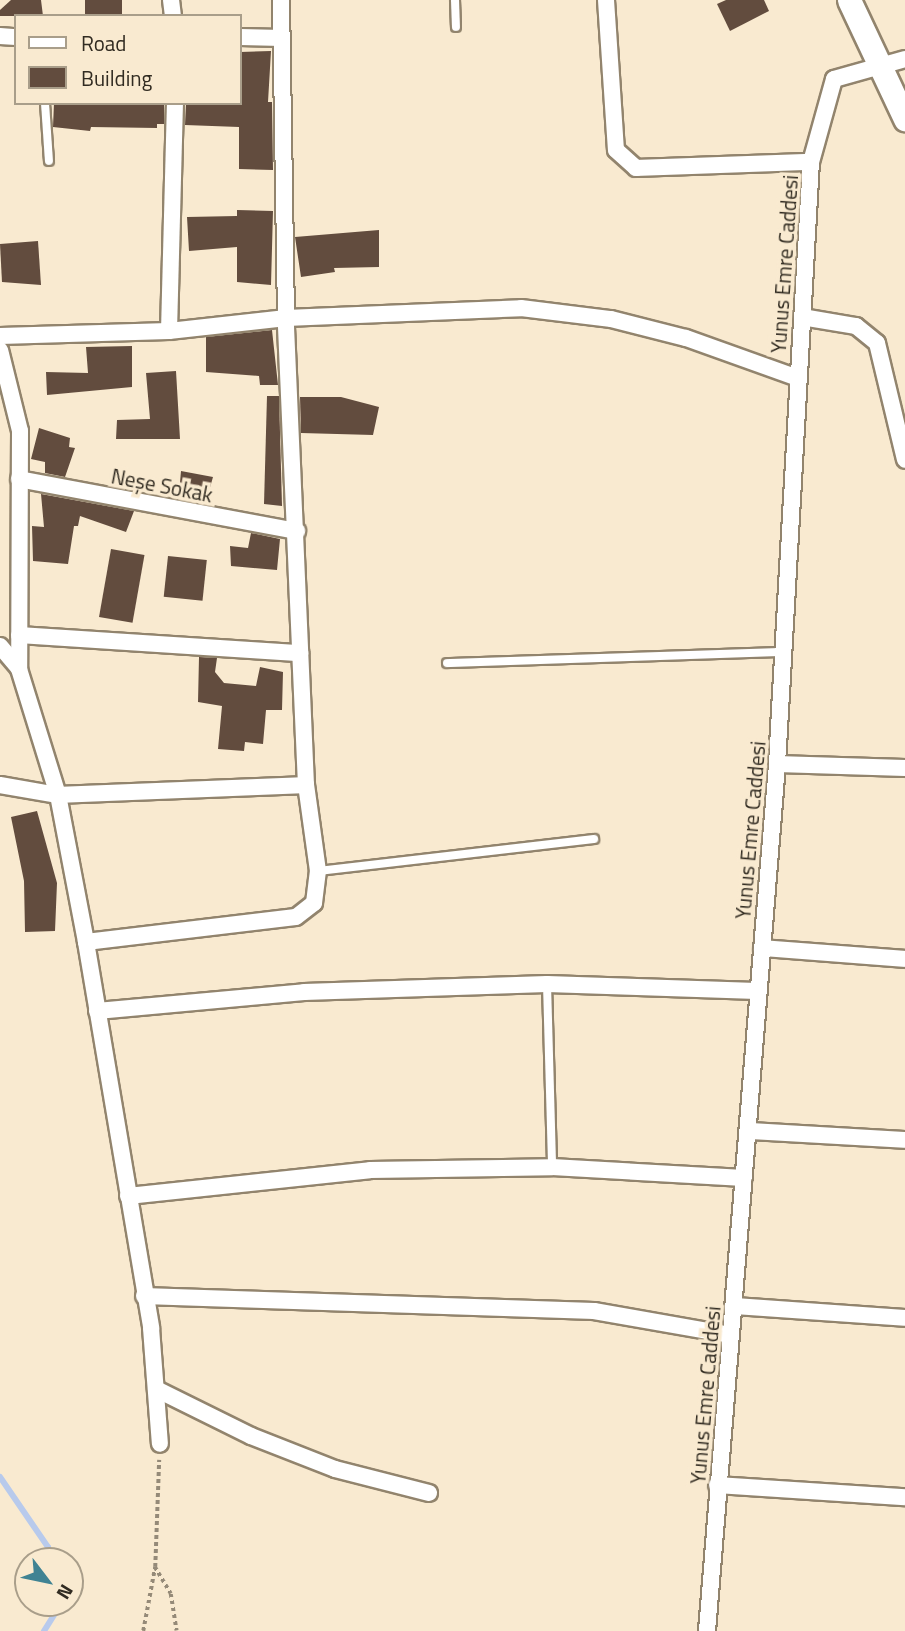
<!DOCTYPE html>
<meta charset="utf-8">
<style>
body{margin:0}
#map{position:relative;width:905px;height:1631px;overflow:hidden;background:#f9ead0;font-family:"Titillium Web",sans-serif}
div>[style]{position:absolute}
.stream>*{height:6px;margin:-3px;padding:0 3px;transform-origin:3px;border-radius:3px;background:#b8caec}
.building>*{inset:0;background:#624c3e;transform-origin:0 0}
.path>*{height:3.5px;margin-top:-1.75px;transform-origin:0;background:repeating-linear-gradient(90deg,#958a78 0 3.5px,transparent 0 7px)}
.roads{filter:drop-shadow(2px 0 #92846d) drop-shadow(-2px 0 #92846d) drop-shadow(0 2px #92846d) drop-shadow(0 -2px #92846d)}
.service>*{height:8px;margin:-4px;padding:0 4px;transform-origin:4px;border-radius:4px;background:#fff}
.minor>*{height:16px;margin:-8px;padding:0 8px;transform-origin:8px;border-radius:8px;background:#fff}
.secondary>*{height:23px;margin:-11.5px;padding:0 11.5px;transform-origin:11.5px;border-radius:11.5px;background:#fff}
span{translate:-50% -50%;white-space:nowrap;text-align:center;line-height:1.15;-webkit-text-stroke:7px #f9ead0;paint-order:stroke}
.street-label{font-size:21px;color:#312b21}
.legend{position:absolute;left:14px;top:14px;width:228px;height:91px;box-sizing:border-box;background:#f9ead0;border:2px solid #a99e8a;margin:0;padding:9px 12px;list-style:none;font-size:21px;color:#312b21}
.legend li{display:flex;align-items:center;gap:14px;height:35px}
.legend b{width:35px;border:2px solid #a99e8a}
.north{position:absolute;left:14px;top:1547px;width:70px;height:70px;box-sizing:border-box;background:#f9ead0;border:2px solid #a99e8a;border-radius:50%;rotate:122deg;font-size:19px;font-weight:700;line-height:28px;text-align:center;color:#312b21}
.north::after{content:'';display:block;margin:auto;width:24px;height:32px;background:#408393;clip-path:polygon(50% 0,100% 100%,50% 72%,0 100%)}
</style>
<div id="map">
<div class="stream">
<div style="left:0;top:1477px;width:85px;rotate:55.6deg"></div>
<div style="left:48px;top:1547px;width:14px;rotate:82deg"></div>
<div style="left:44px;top:1631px;width:25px;rotate:-58deg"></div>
<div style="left:57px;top:1610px;width:7px;rotate:-98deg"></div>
</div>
<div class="building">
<div style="clip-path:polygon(11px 0,41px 0,43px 16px,0 16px,0 10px)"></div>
<div style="left:85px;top:0;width:37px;height:16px"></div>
<div style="clip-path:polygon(726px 0,764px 0,769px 11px,730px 31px,717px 4px)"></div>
<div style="clip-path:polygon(271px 51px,268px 102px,272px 102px,273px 170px,239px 169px,239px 127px,185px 125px,186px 103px,240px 103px,240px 52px)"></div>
<div style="clip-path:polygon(54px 103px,164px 103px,164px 124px,157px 124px,157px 128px,91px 127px,90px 131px,53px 127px)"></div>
<div style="clip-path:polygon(237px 210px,273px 211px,271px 285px,237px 282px,237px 247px,189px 251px,187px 217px,237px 216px)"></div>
<div style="clip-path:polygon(379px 230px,379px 267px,334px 268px,335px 272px,301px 277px,295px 237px)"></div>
<div style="clip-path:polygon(38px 241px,41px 285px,2px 282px,0 244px)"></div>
<div style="clip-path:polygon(272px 330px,278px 385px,260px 385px,259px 376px,206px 372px,206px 337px)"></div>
<div style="clip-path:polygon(132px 346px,132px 387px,47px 395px,46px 372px,88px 373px,86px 347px)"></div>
<div style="clip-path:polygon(176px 371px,180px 439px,116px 439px,117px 420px,150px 419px,146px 373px)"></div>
<div style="clip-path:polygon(267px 396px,279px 396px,282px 506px,264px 504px)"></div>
<div style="clip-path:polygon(300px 397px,341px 397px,379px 407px,373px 435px,301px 433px)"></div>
<div style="clip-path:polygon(39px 428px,70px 438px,69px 447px,75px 448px,65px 477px,45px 473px,45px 462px,31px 459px)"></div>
<div style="clip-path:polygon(181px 471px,213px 477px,207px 498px,179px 494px)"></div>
<div style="clip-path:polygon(41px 494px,134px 511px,126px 532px,80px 516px,78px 526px,74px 526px,68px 564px,33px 561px,32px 526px,44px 527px)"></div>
<div style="clip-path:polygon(251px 533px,280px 539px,277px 570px,231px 566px,230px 546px,248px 548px)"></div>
<div style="left:111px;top:549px;width:34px;height:69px;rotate:10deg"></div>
<div style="left:168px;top:556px;width:39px;height:41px;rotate:6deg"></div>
<div style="clip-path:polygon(199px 657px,217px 658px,215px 672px,224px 683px,256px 686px,260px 667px,283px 672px,282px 710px,266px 710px,263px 744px,245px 742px,244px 751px,218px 749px,222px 706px,198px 702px)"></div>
<div style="clip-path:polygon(37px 811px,57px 883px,55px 931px,25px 932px,24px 881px,11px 817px)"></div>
</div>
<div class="path">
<div style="left:155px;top:1567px;width:31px;rotate:59deg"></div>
<div style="left:171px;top:1594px;width:37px;rotate:81deg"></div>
<div style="left:143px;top:1631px;width:65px;rotate:-79.4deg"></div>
<div style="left:155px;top:1567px;width:107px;rotate:-87.9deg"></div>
</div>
<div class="roads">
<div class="service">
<div style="left:455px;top:0;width:27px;rotate:88deg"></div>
<div style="left:45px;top:103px;width:58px;rotate:86.1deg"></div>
<div style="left:447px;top:663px;width:336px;rotate:-1.9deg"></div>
<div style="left:318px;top:871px;width:278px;rotate:-6.6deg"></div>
<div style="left:547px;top:984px;width:183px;rotate:88.4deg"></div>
</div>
<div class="minor">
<div style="left:171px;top:0;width:16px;rotate:83deg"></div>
<div style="left:606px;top:0;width:150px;rotate:86.2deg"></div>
<div style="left:616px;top:150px;width:27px;rotate:42deg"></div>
<div style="left:636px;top:168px;width:175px;rotate:-2deg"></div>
<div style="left:0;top:36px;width:16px;rotate:4deg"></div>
<div style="left:240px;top:37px;width:42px;rotate:1.4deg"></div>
<div style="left:802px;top:317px;width:55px;rotate:9.5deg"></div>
<div style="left:856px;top:326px;width:27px;rotate:39deg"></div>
<div style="left:877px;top:343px;width:120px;rotate:76.5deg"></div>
<div style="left:169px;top:331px;width:228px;rotate:-88.5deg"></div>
<div style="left:0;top:336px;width:169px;rotate:-1.7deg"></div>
<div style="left:169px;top:331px;width:118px;rotate:-6.3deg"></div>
<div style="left:286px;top:318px;width:235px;rotate:-2.4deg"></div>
<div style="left:521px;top:308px;width:91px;rotate:7deg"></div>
<div style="left:611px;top:319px;width:77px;rotate:14.2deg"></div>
<div style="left:686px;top:338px;width:119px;rotate:19.7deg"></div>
<div style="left:0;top:350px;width:83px;rotate:76.1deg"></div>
<div style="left:20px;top:431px;width:238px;rotate:90.2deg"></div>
<div style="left:19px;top:669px;width:132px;rotate:72.8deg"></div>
<div style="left:58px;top:795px;width:150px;rotate:79.2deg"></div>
<div style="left:86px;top:942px;width:391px;rotate:80.4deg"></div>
<div style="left:151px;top:1328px;width:116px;rotate:85.6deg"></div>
<div style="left:19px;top:479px;width:283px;rotate:10.6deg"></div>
<div style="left:19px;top:635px;width:282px;rotate:3.7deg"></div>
<div style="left:0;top:646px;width:30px;rotate:50deg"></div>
<div style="left:777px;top:764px;width:128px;rotate:1.8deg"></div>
<div style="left:0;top:785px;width:59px;rotate:9.8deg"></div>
<div style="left:58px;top:795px;width:248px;rotate:-2.3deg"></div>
<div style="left:86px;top:942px;width:211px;rotate:-6.8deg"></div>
<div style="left:296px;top:917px;width:23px;rotate:-38deg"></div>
<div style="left:314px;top:903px;width:32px;rotate:-83deg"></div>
<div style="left:318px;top:871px;width:87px;rotate:-97.9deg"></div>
<div style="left:306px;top:785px;width:467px;rotate:-92.5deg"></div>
<div style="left:286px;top:318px;width:318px;rotate:-90.9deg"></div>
<div style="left:762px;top:948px;width:143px;rotate:4.4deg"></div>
<div style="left:97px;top:1011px;width:208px;rotate:-5.2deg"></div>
<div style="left:304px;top:992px;width:243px;rotate:-1.9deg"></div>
<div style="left:547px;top:984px;width:210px;rotate:1.9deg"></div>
<div style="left:750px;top:1131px;width:155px;rotate:3.3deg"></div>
<div style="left:128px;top:1196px;width:243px;rotate:-6.1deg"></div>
<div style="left:370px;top:1170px;width:182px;rotate:-0.9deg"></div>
<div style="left:552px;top:1167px;width:192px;rotate:3.3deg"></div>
<div style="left:144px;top:1296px;width:450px;rotate:1.9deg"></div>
<div style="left:594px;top:1311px;width:138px;rotate:10deg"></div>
<div style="left:735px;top:1306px;width:170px;rotate:4deg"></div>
<div style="left:156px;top:1389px;width:106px;rotate:26.3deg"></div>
<div style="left:251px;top:1436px;width:90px;rotate:21.4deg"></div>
<div style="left:335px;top:1469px;width:97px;rotate:14.3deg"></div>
<div style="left:717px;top:1485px;width:188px;rotate:3.7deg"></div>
<div style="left:707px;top:1631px;width:870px;rotate:-85.38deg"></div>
<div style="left:777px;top:764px;width:603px;rotate:-86.77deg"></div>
<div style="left:811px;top:162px;width:86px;rotate:-74.5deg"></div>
<div style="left:834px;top:79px;width:74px;rotate:-15.7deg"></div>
</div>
<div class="secondary">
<div style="left:849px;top:0;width:132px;rotate:64.8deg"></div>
</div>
</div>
<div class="street-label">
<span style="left:784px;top:264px;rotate:-86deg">Yunus Emre Caddesi</span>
<span style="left:162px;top:485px;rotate:11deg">Neşe Sokak</span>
<span style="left:750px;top:830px;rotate:-85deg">Yunus Emre Caddesi</span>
<span style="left:705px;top:1395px;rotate:-85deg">Yunus Emre Caddesi</span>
</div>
<ul class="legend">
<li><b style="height:9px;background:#fff"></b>Road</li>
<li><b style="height:19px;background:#624c3e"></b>Building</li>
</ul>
<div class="north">N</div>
</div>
